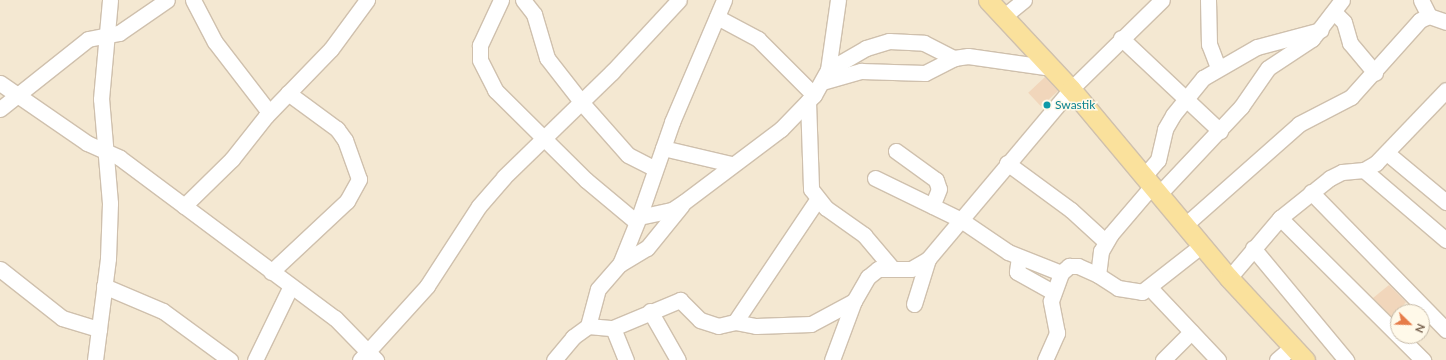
<!DOCTYPE html>
<style>
body{margin:0}
#map{position:relative;width:1446px;height:360px;overflow:hidden;background:#fcf5e3;font-family:Lato,sans-serif}
div>[style]{position:absolute}
.residential>*{inset:0;background:#f4e8d2}
.building>*{inset:0;background:#f1d6bb;transform-origin:0 0}
.roads{filter:drop-shadow(1px 0 #cfc0ad) drop-shadow(-1px 0 #cfc0ad) drop-shadow(0 1px #cfc0ad) drop-shadow(0 -1px #cfc0ad)}
.minor>*{height:15px;margin:-7.5px;padding:0 7.5px;transform-origin:7.5px;border-radius:7.5px;background:#fff}
.major>*{height:19px;margin:-9.5px;padding:0 9.5px;transform-origin:9.5px;border-radius:9.5px;background:#fae19c}
.dots>*{width:11px;height:11px;translate:-50% -50%;box-sizing:border-box;border:2px solid #fff9e9;border-radius:50%}
span{translate:-50% -50%;white-space:nowrap;text-align:center;line-height:1.15;-webkit-text-stroke:3px #fff9e9;paint-order:stroke}
.culture-label{font-size:12px;color:#0d838f}
.left{translate:0 -50%;text-align:left}
.north{position:absolute;left:1390px;top:304px;width:40px;height:40px;box-sizing:border-box;background:#fff9e9;border:1px solid #c7bba9;border-radius:50%;rotate:113deg;font-size:11px;font-weight:700;line-height:16px;text-align:center;color:#745d49}
.north::after{content:'';display:block;margin:auto;width:14px;height:18px;background:#e67c49;clip-path:polygon(50% 0,100% 100%,50% 72%,0 100%)}
</style>
<div id="map">
<div class="residential">
<div style="clip-path:polygon(evenodd,0 0,1446px 0,1446px 360px,0 360px,0 0,1398px 312px,1422px 312px,1422px 336px,1398px 336px,1398px 312px)"></div>
</div>
<div class="building">
<div style="left:1045px;top:77px;width:19px;height:23px;rotate:47deg"></div>
<div style="clip-path:polygon(1389px 285px,1406px 302px,1393px 318px,1373px 298px)"></div>
</div>
<div class="roads">
<div class="minor">
<div style="left:193px;top:0;width:47px;rotate:62.4deg"></div>
<div style="left:215px;top:42px;width:88px;rotate:52.4deg"></div>
<div style="left:501px;top:0;width:50px;rotate:115deg"></div>
<div style="left:480px;top:45px;width:15px;rotate:90deg"></div>
<div style="left:480px;top:60px;width:34px;rotate:63deg"></div>
<div style="left:495px;top:90px;width:128px;rotate:44.7deg"></div>
<div style="left:586px;top:180px;width:64px;rotate:39.9deg"></div>
<div style="left:523px;top:0;width:18px;rotate:52deg"></div>
<div style="left:534px;top:14px;width:46px;rotate:73.5deg"></div>
<div style="left:547px;top:58px;width:57px;rotate:52.1deg"></div>
<div style="left:582px;top:103px;width:69px;rotate:48.5deg"></div>
<div style="left:628px;top:155px;width:30px;rotate:27deg"></div>
<div style="left:1208px;top:0;width:44px;rotate:88.7deg"></div>
<div style="left:1209px;top:44px;width:25px;rotate:69deg"></div>
<div style="left:1421px;top:0;width:18px;rotate:63deg"></div>
<div style="left:1334px;top:12px;width:14px;rotate:45deg"></div>
<div style="left:1344px;top:22px;width:22px;rotate:74deg"></div>
<div style="left:1350px;top:43px;width:39px;rotate:50deg"></div>
<div style="left:717px;top:17px;width:47px;rotate:28.2deg"></div>
<div style="left:758px;top:39px;width:79px;rotate:45deg"></div>
<div style="left:1003px;top:17px;width:27px;rotate:-39deg"></div>
<div style="left:1121px;top:38px;width:136px;rotate:43.2deg"></div>
<div style="left:828px;top:70px;width:44px;rotate:-30.1deg"></div>
<div style="left:866px;top:48px;width:24px;rotate:-17deg"></div>
<div style="left:889px;top:41px;width:35px;rotate:3deg"></div>
<div style="left:924px;top:43px;width:34px;rotate:27deg"></div>
<div style="left:822px;top:82px;width:41px;rotate:-15.8deg"></div>
<div style="left:861px;top:71px;width:64px;rotate:1.8deg"></div>
<div style="left:925px;top:73px;width:33px;rotate:-27deg"></div>
<div style="left:954px;top:58px;width:14px;rotate:-8deg"></div>
<div style="left:968px;top:56px;width:85px;rotate:8.1deg"></div>
<div style="left:0;top:83px;width:106px;rotate:34.6deg"></div>
<div style="left:87px;top:143px;width:36px;rotate:24deg"></div>
<div style="left:120px;top:158px;width:268px;rotate:36.7deg"></div>
<div style="left:335px;top:318px;width:59px;rotate:45.7deg"></div>
<div style="left:808px;top:101px;width:88px;rotate:88deg"></div>
<div style="left:811px;top:189px;width:24px;rotate:52deg"></div>
<div style="left:826px;top:208px;width:47px;rotate:35.4deg"></div>
<div style="left:864px;top:235px;width:43px;rotate:49.7deg"></div>
<div style="left:0;top:109px;width:112px;rotate:-38.5deg"></div>
<div style="left:88px;top:39px;width:32px;rotate:-11deg"></div>
<div style="left:119px;top:33px;width:58px;rotate:-34.5deg"></div>
<div style="left:663px;top:148px;width:70px;rotate:13.2deg"></div>
<div style="left:896px;top:151px;width:49px;rotate:35.9deg"></div>
<div style="left:936px;top:180px;width:9px;rotate:72deg"></div>
<div style="left:939px;top:189px;width:18px;rotate:112deg"></div>
<div style="left:1387px;top:153px;width:77px;rotate:39.7deg"></div>
<div style="left:1007px;top:163px;width:79px;rotate:36.3deg"></div>
<div style="left:1071px;top:210px;width:47px;rotate:42.4deg"></div>
<div style="left:1364px;top:170px;width:108px;rotate:40.5deg"></div>
<div style="left:1144px;top:176px;width:21px;rotate:-49deg"></div>
<div style="left:1158px;top:160px;width:32px;rotate:-77deg"></div>
<div style="left:1165px;top:129px;width:16px;rotate:-60deg"></div>
<div style="left:1173px;top:115px;width:48px;rotate:-51deg"></div>
<div style="left:1203px;top:78px;width:62px;rotate:-29.9deg"></div>
<div style="left:1257px;top:47px;width:66px;rotate:-14.9deg"></div>
<div style="left:875px;top:178px;width:96px;rotate:26deg"></div>
<div style="left:961px;top:220px;width:57px;rotate:34.2deg"></div>
<div style="left:1008px;top:252px;width:57px;rotate:21.6deg"></div>
<div style="left:1152px;top:186px;width:63px;rotate:130.5deg"></div>
<div style="left:1111px;top:234px;width:20px;rotate:120deg"></div>
<div style="left:1101px;top:251px;width:24px;rotate:97deg"></div>
<div style="left:1098px;top:275px;width:24px;rotate:33deg"></div>
<div style="left:1118px;top:288px;width:24px;rotate:9deg"></div>
<div style="left:1142px;top:292px;width:76px;rotate:-38.1deg"></div>
<div style="left:1311px;top:192px;width:193px;rotate:45.6deg"></div>
<div style="left:1159px;top:194px;width:120px;rotate:-46.7deg"></div>
<div style="left:1241px;top:107px;width:47px;rotate:-55.3deg"></div>
<div style="left:1268px;top:68px;width:53px;rotate:-33.4deg"></div>
<div style="left:1312px;top:39px;width:49px;rotate:-52.4deg"></div>
<div style="left:184px;top:206px;width:67px;rotate:-44.4deg"></div>
<div style="left:232px;top:159px;width:55px;rotate:-51.7deg"></div>
<div style="left:266px;top:116px;width:93px;rotate:-45.9deg"></div>
<div style="left:331px;top:49px;width:61px;rotate:-53.7deg"></div>
<div style="left:639px;top:217px;width:101px;rotate:-70.8deg"></div>
<div style="left:672px;top:122px;width:133px;rotate:-66.9deg"></div>
<div style="left:1280px;top:218px;width:202px;rotate:44.8deg"></div>
<div style="left:1185px;top:225px;width:152px;rotate:-41.5deg"></div>
<div style="left:1299px;top:124px;width:59px;rotate:-27.4deg"></div>
<div style="left:1351px;top:97px;width:103px;rotate:-48.1deg"></div>
<div style="left:1420px;top:20px;width:10px;rotate:-24deg"></div>
<div style="left:1429px;top:16px;width:18px;rotate:19deg"></div>
<div style="left:1253px;top:248px;width:146px;rotate:50.3deg"></div>
<div style="left:1019px;top:257px;width:15px;rotate:98deg"></div>
<div style="left:1017px;top:272px;width:41px;rotate:29.1deg"></div>
<div style="left:620px;top:264px;width:31px;rotate:-31deg"></div>
<div style="left:647px;top:248px;width:55px;rotate:-50.9deg"></div>
<div style="left:0;top:269px;width:79px;rotate:38.3deg"></div>
<div style="left:62px;top:318px;width:39px;rotate:17deg"></div>
<div style="left:271px;top:272px;width:104px;rotate:-43.1deg"></div>
<div style="left:347px;top:201px;width:25px;rotate:-61deg"></div>
<div style="left:359px;top:179px;width:41px;rotate:-109.7deg"></div>
<div style="left:345px;top:140px;width:14px;rotate:-126deg"></div>
<div style="left:337px;top:129px;width:61px;rotate:-143.7deg"></div>
<div style="left:1229px;top:278px;width:79px;rotate:-49.6deg"></div>
<div style="left:1280px;top:218px;width:64px;rotate:-38.7deg"></div>
<div style="left:1330px;top:178px;width:13px;rotate:-27deg"></div>
<div style="left:1342px;top:172px;width:22px;rotate:-5deg"></div>
<div style="left:1364px;top:170px;width:14px;rotate:-30deg"></div>
<div style="left:1376px;top:163px;width:101px;rotate:-46.2deg"></div>
<div style="left:104px;top:286px;width:64px;rotate:23deg"></div>
<div style="left:163px;top:311px;width:83px;rotate:36.2deg"></div>
<div style="left:1150px;top:288px;width:99px;rotate:46.6deg"></div>
<div style="left:914px;top:304px;width:47px;rotate:-72.7deg"></div>
<div style="left:650px;top:311px;width:56px;rotate:60.3deg"></div>
<div style="left:735px;top:322px;width:147px;rotate:-56.1deg"></div>
<div style="left:588px;top:326px;width:38px;rotate:-75deg"></div>
<div style="left:598px;top:289px;width:33px;rotate:-49deg"></div>
<div style="left:620px;top:264px;width:51px;rotate:-68deg"></div>
<div style="left:639px;top:217px;width:34px;rotate:-12deg"></div>
<div style="left:672px;top:210px;width:14px;rotate:-34deg"></div>
<div style="left:684px;top:202px;width:121px;rotate:-37deg"></div>
<div style="left:781px;top:129px;width:47px;rotate:-45.9deg"></div>
<div style="left:814px;top:95px;width:29px;rotate:-61deg"></div>
<div style="left:828px;top:70px;width:71px;rotate:-81.9deg"></div>
<div style="left:613px;top:328px;width:73px;rotate:-22.7deg"></div>
<div style="left:680px;top:300px;width:28px;rotate:45deg"></div>
<div style="left:700px;top:320px;width:19px;rotate:18deg"></div>
<div style="left:718px;top:326px;width:17px;rotate:-13deg"></div>
<div style="left:735px;top:322px;width:21px;rotate:11deg"></div>
<div style="left:756px;top:326px;width:55px;rotate:-2.1deg"></div>
<div style="left:811px;top:324px;width:49px;rotate:-28.1deg"></div>
<div style="left:95px;top:360px;width:103px;rotate:-82.7deg"></div>
<div style="left:108px;top:258px;width:55px;rotate:-87.9deg"></div>
<div style="left:110px;top:203px;width:104px;rotate:-94.9deg"></div>
<div style="left:101px;top:99px;width:99px;rotate:-84.8deg"></div>
<div style="left:255px;top:360px;width:80px;rotate:-64.1deg"></div>
<div style="left:360px;top:360px;width:100px;rotate:-47.8deg"></div>
<div style="left:427px;top:286px;width:95px;rotate:-57deg"></div>
<div style="left:479px;top:206px;width:38px;rotate:-49deg"></div>
<div style="left:504px;top:177px;width:151px;rotate:-44.2deg"></div>
<div style="left:612px;top:72px;width:98px;rotate:-47.1deg"></div>
<div style="left:554px;top:360px;width:30px;rotate:-50deg"></div>
<div style="left:573px;top:337px;width:19px;rotate:-36deg"></div>
<div style="left:588px;top:326px;width:25px;rotate:5deg"></div>
<div style="left:613px;top:328px;width:35px;rotate:68deg"></div>
<div style="left:832px;top:360px;width:63px;rotate:-69.6deg"></div>
<div style="left:854px;top:301px;width:28px;rotate:-60deg"></div>
<div style="left:868px;top:277px;width:13px;rotate:-39deg"></div>
<div style="left:878px;top:269px;width:33px"></div>
<div style="left:911px;top:269px;width:20px;rotate:-30deg"></div>
<div style="left:928px;top:259px;width:222px;rotate:-49.9deg"></div>
<div style="left:1071px;top:89px;width:127px;rotate:-44.4deg"></div>
<div style="left:1045px;top:360px;width:30px;rotate:-66deg"></div>
<div style="left:1057px;top:333px;width:33px;rotate:-101deg"></div>
<div style="left:1051px;top:301px;width:30px;rotate:-70deg"></div>
<div style="left:1061px;top:273px;width:11px;rotate:-41deg"></div>
<div style="left:1069px;top:266px;width:9px"></div>
<div style="left:1078px;top:266px;width:22px;rotate:24deg"></div>
<div style="left:1163px;top:360px;width:40px;rotate:-45deg"></div>
<div style="left:1277px;top:360px;width:20px;rotate:-41deg"></div>
</div>
<div class="major">
<div style="left:988px;top:0;width:122px;rotate:47deg"></div>
<div style="left:1071px;top:89px;width:246px;rotate:50.1deg"></div>
<div style="left:1229px;top:278px;width:112px;rotate:47.2deg"></div>
</div>
</div>
<div class="dots">
<div style="left:1047px;top:105px;background:#0f9aa8"></div>
</div>
<div class="culture-label">
<span class="left" style="left:1055px;top:105px">Swastik</span>
</div>
<div class="north">N</div>
</div>
